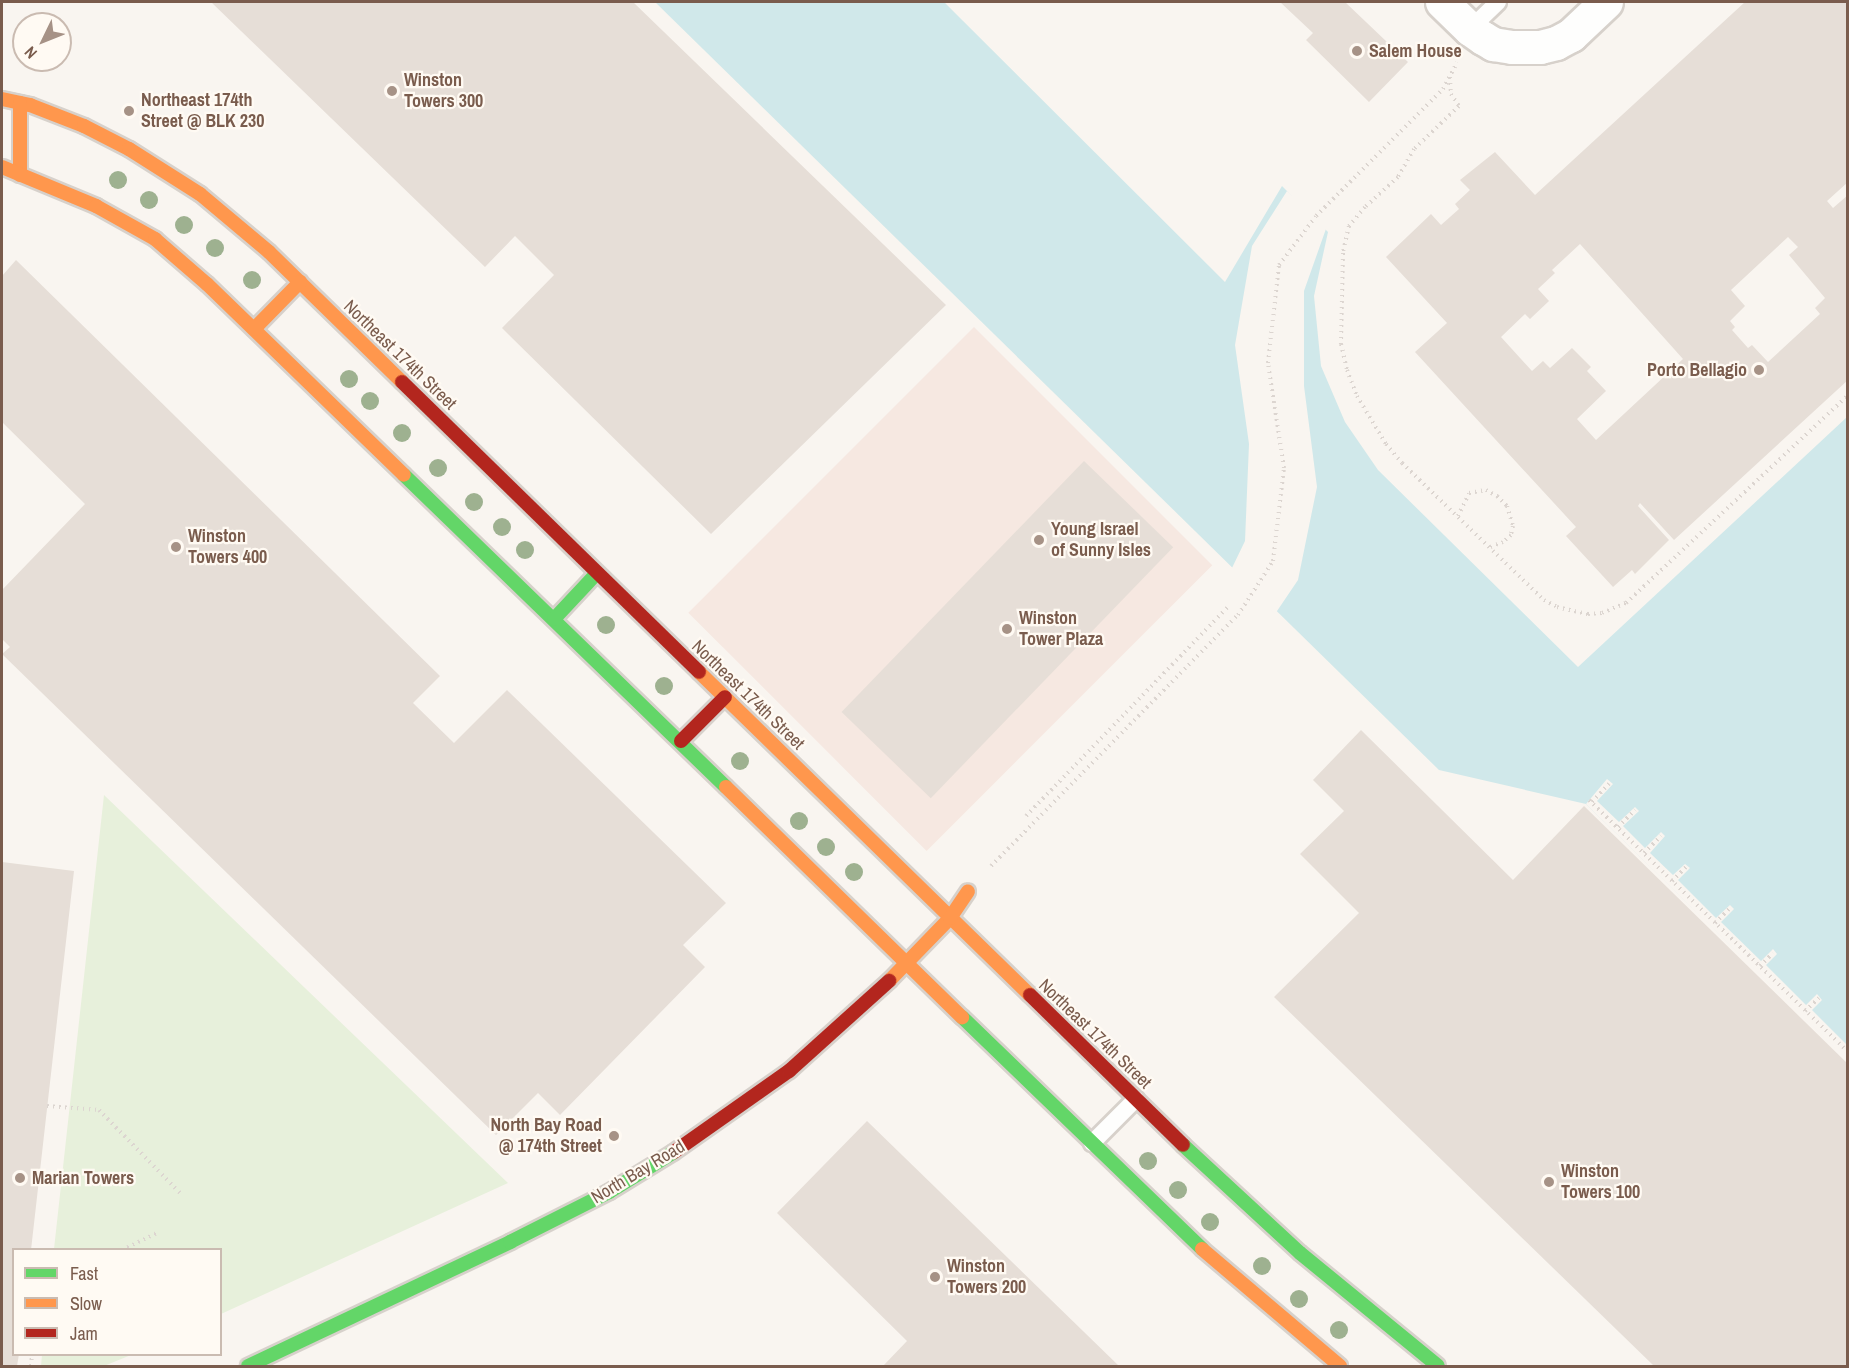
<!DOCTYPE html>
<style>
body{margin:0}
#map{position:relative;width:1849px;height:1368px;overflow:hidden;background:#f9f5f0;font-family:"Archivo Narrow",sans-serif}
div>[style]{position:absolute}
.commercial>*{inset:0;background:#f6e8e1;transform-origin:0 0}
.green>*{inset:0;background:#e7f0db}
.water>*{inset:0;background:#d0e8ea}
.pier>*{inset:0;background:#f9f5f0}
.building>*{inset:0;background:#e6ded7;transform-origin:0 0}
.path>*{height:4px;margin-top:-2px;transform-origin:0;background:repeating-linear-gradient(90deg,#dcd5d0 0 1.5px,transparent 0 6px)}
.roads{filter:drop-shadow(2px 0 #d7d1cb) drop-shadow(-2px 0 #d7d1cb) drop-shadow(0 2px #d7d1cb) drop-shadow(0 -2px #d7d1cb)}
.lane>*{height:16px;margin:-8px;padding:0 8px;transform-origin:8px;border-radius:8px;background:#fefefd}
.street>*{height:33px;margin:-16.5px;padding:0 16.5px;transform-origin:16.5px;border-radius:16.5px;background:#fefefd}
.fast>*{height:14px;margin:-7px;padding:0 7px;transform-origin:7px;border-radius:7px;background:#63d668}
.slow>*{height:14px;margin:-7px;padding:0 7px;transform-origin:7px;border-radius:7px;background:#ff974d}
.jam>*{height:14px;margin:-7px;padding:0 7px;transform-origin:7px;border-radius:7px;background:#b3261e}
.trees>*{width:18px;height:18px;margin:-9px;border-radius:50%;background:#9eb190}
.dots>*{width:16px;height:16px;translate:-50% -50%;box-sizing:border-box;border:3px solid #fffaf3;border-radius:50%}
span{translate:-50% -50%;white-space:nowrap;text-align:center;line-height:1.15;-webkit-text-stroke:4.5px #fffaf3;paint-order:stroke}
.poi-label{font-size:18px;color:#7a5c4d;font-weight:700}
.left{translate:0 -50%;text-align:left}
.right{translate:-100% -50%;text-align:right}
.street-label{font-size:18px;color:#7a5c4d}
.frame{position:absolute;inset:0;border:3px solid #7a5c4d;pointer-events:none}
.legend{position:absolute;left:12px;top:1248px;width:210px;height:108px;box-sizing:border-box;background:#fffaf3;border:2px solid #cabbb1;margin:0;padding:8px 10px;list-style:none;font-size:18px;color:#7a5c4d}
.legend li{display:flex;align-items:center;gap:12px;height:30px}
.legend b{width:30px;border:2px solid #cabbb1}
.north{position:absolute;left:12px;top:12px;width:60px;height:60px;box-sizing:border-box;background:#fffaf3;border:2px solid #cabbb1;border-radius:50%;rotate:227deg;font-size:16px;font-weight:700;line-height:24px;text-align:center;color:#7a5c4d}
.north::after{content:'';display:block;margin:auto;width:21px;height:27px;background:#a69286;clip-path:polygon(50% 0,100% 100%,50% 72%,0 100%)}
</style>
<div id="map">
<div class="commercial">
<div style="left:974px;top:327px;width:337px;height:404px;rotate:45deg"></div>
</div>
<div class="green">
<div style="clip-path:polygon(104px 795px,508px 1183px,221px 1314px,220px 1250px,54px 1249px)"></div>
<div style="clip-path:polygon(42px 1355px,42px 1354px,131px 1355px,104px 1366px,41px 1366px)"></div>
</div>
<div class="water">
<div style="clip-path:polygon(655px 2px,944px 2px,1225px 282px,1282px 186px,1328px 232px,1314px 296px,1321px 366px,1345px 422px,1378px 470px,1578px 667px,1847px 417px,1847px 1059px,1586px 804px,1439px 770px)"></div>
</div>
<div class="pier">
<div style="clip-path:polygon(1287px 191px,1327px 226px,1304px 291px,1304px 386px,1317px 487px,1298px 580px,1275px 614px,1231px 570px,1245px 541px,1249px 444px,1235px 345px,1252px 246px)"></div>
<div style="clip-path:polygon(1607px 779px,1613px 784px,1597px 801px,1619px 822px,1635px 807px,1639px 811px,1623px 826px,1645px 848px,1661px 832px,1665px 836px,1650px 853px,1673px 875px,1685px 864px,1690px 868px,1678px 880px,1716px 918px,1730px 905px,1734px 909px,1721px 922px,1761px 961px,1773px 949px,1777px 954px,1766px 965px,1806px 1005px,1817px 994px,1822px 1000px,1812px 1010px,1847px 1045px,1847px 1060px,1586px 804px)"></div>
</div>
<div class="building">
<div style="clip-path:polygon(211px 2px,633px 2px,946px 305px,711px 534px,502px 328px,554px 275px,515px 236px,485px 267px)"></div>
<div style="clip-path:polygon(1280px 2px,1345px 2px,1408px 62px,1369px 102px,1306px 40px,1313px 33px)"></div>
<div style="clip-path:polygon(evenodd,1745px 2px,1848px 2px,1848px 182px,1827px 201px,1833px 208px,1848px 195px,1848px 380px,1674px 540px,1640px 503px,1638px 506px,1669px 540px,1635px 574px,1632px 570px,1613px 587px,1566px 536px,1576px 527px,1415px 352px,1447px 323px,1386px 257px,1431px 214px,1441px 225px,1459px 209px,1455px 204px,1470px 190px,1460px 180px,1495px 152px,1535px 195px,1745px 2px,1788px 237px,1798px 247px,1789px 255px,1825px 298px,1815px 308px,1820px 314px,1768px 362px,1752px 345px,1748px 348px,1732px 330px,1735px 327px,1730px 321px,1745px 306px,1731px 290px,1788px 237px,1745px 2px,1580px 244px,1683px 359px,1596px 440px,1577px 419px,1606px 391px,1587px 371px,1591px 367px,1572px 348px,1550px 368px,1543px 361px,1532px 371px,1501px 337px,1525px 314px,1530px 319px,1549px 301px,1538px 289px,1555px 273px,1552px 270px,1580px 244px)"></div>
<div style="clip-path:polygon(16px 260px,440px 676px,413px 703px,454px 743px,507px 690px,726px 903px,683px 945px,705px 967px,560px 1115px,538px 1093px,496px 1135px,2px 654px,10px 647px,2px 639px,2px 590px,85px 504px,2px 422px,2px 276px)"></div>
<div style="left:1084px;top:461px;width:124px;height:349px;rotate:44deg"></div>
<div style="clip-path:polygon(1361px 730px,1513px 880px,1584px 806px,1848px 1064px,1848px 1366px,1654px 1366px,1274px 997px,1359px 913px,1300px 854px,1344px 811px,1313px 780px)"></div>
<div style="clip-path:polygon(2px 862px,74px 871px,31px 1250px,14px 1250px,14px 1354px,19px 1354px,17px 1366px,2px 1366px)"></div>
<div style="clip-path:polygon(867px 1121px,1119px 1366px,883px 1366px,907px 1341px,777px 1213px)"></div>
</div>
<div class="path">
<div style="left:1450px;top:77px;width:17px;rotate:87deg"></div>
<div style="left:1451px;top:94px;width:14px;rotate:56deg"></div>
<div style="left:1459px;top:106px;width:62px;rotate:136.3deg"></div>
<div style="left:1414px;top:149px;width:32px;rotate:120deg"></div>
<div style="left:1398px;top:177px;width:45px;rotate:137.7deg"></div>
<div style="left:1365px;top:207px;width:25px;rotate:130deg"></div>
<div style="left:1349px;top:226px;width:28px;rotate:103deg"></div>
<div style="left:1343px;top:253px;width:91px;rotate:91.3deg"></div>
<div style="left:1341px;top:344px;width:27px;rotate:77deg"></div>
<div style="left:1347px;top:370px;width:28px;rotate:69deg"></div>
<div style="left:1357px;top:396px;width:56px;rotate:58.9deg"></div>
<div style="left:1386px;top:444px;width:25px;rotate:50deg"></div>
<div style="left:1402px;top:463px;width:197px;rotate:44deg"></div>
<div style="left:1544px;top:600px;width:15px;rotate:28deg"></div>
<div style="left:1557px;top:607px;width:32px;rotate:13deg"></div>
<div style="left:1588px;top:614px;width:14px;rotate:-4deg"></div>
<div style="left:1602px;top:613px;width:26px;rotate:-23deg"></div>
<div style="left:1626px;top:603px;width:304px;rotate:-43.1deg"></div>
<div style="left:1458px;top:516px;width:25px;rotate:-64deg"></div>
<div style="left:1469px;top:493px;width:17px;rotate:-10deg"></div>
<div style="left:1486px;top:490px;width:13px;rotate:29deg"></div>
<div style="left:1497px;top:496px;width:14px;rotate:45deg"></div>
<div style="left:1507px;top:506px;width:21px;rotate:73deg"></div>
<div style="left:1513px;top:526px;width:9px;rotate:103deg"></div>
<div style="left:1511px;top:535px;width:11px;rotate:139deg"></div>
<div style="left:1503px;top:542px;width:14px;rotate:159deg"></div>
<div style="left:1589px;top:800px;width:361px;rotate:44.2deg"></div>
<div style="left:1592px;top:802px;width:25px;rotate:-47deg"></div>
<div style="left:1026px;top:816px;width:291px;rotate:-46deg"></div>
<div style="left:1618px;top:827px;width:24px;rotate:-45deg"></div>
<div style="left:1644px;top:853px;width:24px;rotate:-45deg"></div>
<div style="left:991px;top:866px;width:352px;rotate:-45.5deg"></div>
<div style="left:1238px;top:615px;width:64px;rotate:-57.1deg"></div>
<div style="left:1273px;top:561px;width:94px;rotate:-83.3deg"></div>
<div style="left:1284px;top:468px;width:106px;rotate:-98.7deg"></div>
<div style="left:1268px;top:363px;width:99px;rotate:-83.6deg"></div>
<div style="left:1279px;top:265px;width:61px;rotate:-52.9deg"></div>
<div style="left:1316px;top:216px;width:180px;rotate:-45deg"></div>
<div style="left:1443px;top:89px;width:30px;rotate:-62deg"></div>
<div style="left:1672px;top:881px;width:20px;rotate:-45deg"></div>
<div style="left:1715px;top:923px;width:20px;rotate:-45deg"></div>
<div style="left:1760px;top:966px;width:18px;rotate:-45deg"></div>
<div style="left:1805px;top:1011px;width:19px;rotate:-43deg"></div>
<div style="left:47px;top:1106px;width:52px;rotate:4.4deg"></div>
<div style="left:99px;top:1110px;width:116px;rotate:45.7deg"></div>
<div style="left:122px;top:1250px;width:39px;rotate:-26deg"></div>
<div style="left:31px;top:1366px;width:12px;rotate:-85deg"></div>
</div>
<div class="roads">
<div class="lane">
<div style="left:1470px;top:29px;width:39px;rotate:-44deg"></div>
<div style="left:1092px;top:1143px;width:62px;rotate:-45deg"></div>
</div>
<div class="street">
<div style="left:1442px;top:2px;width:39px;rotate:44deg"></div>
<div style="left:1470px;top:29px;width:16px;rotate:35deg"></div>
<div style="left:1483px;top:38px;width:12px;rotate:31deg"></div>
<div style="left:1493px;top:44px;width:19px;rotate:9deg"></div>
<div style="left:1512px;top:47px;width:28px"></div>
<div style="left:1540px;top:47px;width:16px;rotate:-14deg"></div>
<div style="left:1556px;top:43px;width:17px;rotate:-28deg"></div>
<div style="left:1571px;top:35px;width:48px;rotate:-43.3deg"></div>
</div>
<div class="fast">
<div style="left:404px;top:475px;width:448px;rotate:44.1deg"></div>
<div style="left:554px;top:619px;width:63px;rotate:-46.9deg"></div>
<div style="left:962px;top:1017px;width:334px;rotate:44deg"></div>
<div style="left:1183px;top:1145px;width:159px;rotate:42.7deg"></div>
<div style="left:1300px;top:1253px;width:178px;rotate:39.3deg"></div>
<div style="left:248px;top:1366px;width:290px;rotate:-25.3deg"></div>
<div style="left:510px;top:1242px;width:111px;rotate:-26.8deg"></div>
<div style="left:609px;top:1192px;width:76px;rotate:-31.6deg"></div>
</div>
<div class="slow">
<div style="left:2px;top:99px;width:29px;rotate:12deg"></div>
<div style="left:30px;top:105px;width:58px;rotate:21.3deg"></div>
<div style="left:84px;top:126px;width:51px;rotate:27.1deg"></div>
<div style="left:129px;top:149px;width:84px;rotate:32.4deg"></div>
<div style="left:200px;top:194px;width:90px;rotate:40deg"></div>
<div style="left:269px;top:252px;width:186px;rotate:44.3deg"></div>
<div style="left:20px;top:103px;width:72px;rotate:90deg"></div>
<div style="left:2px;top:167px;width:102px;rotate:22.5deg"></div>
<div style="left:96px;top:206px;width:68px;rotate:29.2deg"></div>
<div style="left:155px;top:239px;width:69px;rotate:40.9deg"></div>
<div style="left:207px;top:284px;width:274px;rotate:44.1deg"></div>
<div style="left:254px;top:329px;width:66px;rotate:-45.6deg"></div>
<div style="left:699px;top:672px;width:462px;rotate:44.3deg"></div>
<div style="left:726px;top:787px;width:330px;rotate:44.3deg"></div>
<div style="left:889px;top:981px;width:88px;rotate:-45.9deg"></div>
<div style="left:950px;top:918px;width:32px;rotate:-56deg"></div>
<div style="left:1202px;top:1249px;width:181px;rotate:40.3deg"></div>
</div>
<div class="jam">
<div style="left:402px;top:382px;width:415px;rotate:44.3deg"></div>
<div style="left:681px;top:741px;width:62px;rotate:-45deg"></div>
<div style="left:1030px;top:995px;width:214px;rotate:44.4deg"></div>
<div style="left:674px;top:1152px;width:141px;rotate:-35.2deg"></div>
<div style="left:789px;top:1071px;width:135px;rotate:-42deg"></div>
</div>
</div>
<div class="trees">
<div style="left:118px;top:180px"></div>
<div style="left:149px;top:200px"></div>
<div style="left:184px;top:225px"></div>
<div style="left:215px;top:248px"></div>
<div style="left:252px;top:280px"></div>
<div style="left:349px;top:379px"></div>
<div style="left:370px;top:401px"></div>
<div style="left:402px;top:433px"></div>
<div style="left:438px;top:468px"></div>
<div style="left:474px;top:502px"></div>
<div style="left:502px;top:527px"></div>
<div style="left:525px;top:550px"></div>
<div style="left:606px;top:625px"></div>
<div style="left:664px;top:686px"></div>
<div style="left:740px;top:761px"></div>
<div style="left:799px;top:821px"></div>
<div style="left:826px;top:847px"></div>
<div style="left:854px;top:872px"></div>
<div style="left:1148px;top:1161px"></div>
<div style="left:1178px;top:1190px"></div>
<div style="left:1210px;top:1222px"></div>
<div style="left:1262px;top:1266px"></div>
<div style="left:1299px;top:1299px"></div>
<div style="left:1339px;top:1330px"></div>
</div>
<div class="dots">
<div style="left:1357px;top:51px;background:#a69286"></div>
<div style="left:392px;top:91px;background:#a69286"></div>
<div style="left:129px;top:111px;background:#a69286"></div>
<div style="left:1759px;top:370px;background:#a69286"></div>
<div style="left:1039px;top:540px;background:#a69286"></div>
<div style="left:176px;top:547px;background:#a69286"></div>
<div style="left:1007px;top:629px;background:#a69286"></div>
<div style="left:614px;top:1136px;background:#a69286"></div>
<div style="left:20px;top:1178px;background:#a69286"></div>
<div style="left:1549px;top:1182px;background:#a69286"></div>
<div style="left:935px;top:1277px;background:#a69286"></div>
</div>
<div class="poi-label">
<span class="left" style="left:1369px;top:51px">Salem House</span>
<span class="left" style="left:404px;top:91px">Winston<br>Towers 300</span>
<span class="left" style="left:141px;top:111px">Northeast 174th<br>Street @ BLK 230</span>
<span class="right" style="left:1747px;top:370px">Porto Bellagio</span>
<span class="left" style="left:1051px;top:540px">Young Israel<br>of Sunny Isles</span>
<span class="left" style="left:188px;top:547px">Winston<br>Towers 400</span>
<span class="left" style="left:1019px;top:629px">Winston<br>Tower Plaza</span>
<span class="right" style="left:602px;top:1136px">North Bay Road<br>@ 174th Street</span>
<span class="left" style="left:1561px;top:1182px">Winston<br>Towers 100</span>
<span class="left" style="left:32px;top:1178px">Marian Towers</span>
<span class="left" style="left:947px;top:1277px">Winston<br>Towers 200</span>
</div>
<div class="street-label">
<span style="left:400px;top:355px;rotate:44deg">Northeast 174th Street</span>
<span style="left:748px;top:695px;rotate:44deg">Northeast 174th Street</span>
<span style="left:1095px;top:1034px;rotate:44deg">Northeast 174th Street</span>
<span style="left:638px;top:1172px;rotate:-31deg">North Bay Road</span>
</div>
<div class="frame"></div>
<ul class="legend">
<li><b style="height:8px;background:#63d668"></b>Fast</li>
<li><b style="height:8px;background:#ff974d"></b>Slow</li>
<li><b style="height:8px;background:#b3261e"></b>Jam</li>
</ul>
<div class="north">N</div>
</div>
